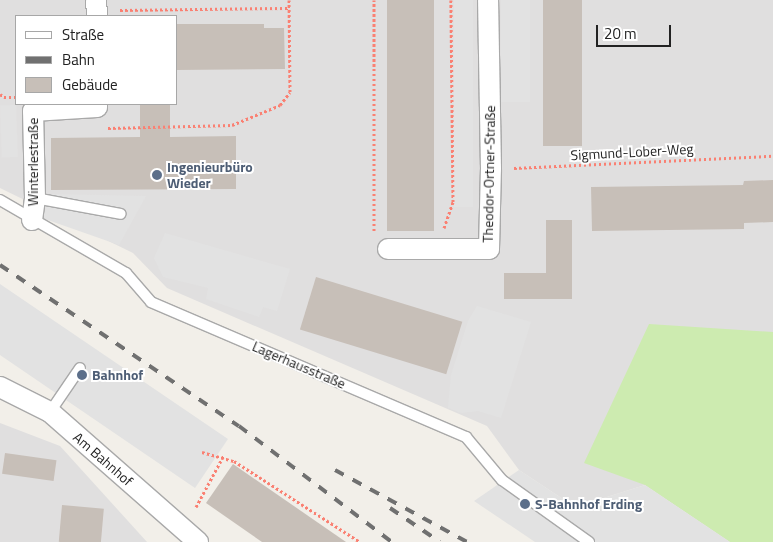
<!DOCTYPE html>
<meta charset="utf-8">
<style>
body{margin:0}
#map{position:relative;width:773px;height:542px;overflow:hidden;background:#f2efe9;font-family:"Titillium Web",sans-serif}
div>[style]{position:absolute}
.residential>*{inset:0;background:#e0dfdf}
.grass>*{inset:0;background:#cdebb0}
.parking>*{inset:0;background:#e2e2e2;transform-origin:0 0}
.building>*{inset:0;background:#c7bfb8;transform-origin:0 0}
.path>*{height:3px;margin-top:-1.5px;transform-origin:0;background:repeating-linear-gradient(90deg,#fa8072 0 2.5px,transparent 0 5px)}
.roads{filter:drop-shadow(1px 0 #a9a9a9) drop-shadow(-1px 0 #a9a9a9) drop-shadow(0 1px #a9a9a9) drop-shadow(0 -1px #a9a9a9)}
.service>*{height:10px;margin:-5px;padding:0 5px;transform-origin:5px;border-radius:5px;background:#fff}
.minor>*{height:20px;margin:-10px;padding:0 10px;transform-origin:10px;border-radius:10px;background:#fff}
.rail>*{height:4px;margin-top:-2px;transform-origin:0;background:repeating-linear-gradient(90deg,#707070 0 10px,transparent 0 20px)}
.dots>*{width:14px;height:14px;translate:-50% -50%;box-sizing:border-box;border:2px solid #fff;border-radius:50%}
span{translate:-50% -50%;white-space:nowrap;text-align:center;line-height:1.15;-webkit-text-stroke:4px #fff;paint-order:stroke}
.street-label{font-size:14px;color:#222}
.service-label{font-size:14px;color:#4e5e75;font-weight:700}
.left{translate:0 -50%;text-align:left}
.legend{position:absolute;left:15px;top:15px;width:162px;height:90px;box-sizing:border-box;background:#fff;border:1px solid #a7a7a7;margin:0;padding:6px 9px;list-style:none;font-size:15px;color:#222}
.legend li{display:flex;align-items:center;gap:10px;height:25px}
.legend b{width:25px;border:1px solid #a7a7a7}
.scale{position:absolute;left:596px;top:25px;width:75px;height:22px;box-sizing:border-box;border:2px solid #222;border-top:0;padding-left:6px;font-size:15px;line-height:18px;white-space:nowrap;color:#222;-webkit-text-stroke:4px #fff;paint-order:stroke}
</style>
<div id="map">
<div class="residential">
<div style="clip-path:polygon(evenodd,0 0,773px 0,773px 542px,730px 542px,645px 485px,575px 507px,519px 470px,487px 426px,167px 288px,133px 253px,0 188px,0 0,16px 16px,176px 16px,176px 104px,16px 104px,16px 16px)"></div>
<div style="clip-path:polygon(0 423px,60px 446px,147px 542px,0 542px)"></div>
</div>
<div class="grass">
<div style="clip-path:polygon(649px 324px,773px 332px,773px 542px,730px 542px,645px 485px,584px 463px)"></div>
</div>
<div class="parking">
<div style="left:454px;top:0;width:19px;height:207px"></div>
<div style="left:501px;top:0;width:29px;height:102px"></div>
<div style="left:16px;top:105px;width:52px;height:16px;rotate:88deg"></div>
<div style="clip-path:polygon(51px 194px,146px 196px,119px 245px,42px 218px)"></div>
<div style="clip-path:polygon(165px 233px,290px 269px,277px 311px,263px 307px,259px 317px,206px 299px,208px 288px,163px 277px,154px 258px)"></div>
<div style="clip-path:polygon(0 284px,228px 439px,195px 488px,0 355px)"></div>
<div style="clip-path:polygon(477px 306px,531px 322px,501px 418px,478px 411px,461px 413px,448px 408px,451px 375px,468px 321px)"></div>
<div style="clip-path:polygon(519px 470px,575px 507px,645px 485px,730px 542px,535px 542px,474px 501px)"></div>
</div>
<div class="building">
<div style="left:387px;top:0;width:47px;height:231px"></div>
<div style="left:543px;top:0;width:39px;height:146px"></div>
<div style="clip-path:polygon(176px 24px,264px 24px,264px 28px,284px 28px,285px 69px,176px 70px)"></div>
<div style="clip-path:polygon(140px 104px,170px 104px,170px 137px,236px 136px,236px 189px,51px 190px,51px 138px,140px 137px)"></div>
<div style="clip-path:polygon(773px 180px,773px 222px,744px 223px,744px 229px,592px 231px,591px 187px,743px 185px,744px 181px)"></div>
<div style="clip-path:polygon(546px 220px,572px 220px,572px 299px,504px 299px,504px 273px,546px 273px)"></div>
<div style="left:316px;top:277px;width:153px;height:55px;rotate:17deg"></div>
<div style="left:5px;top:453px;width:52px;height:21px;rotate:8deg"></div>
<div style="clip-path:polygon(233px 464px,346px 542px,262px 542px,206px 503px)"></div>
<div style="left:62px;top:505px;width:42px;height:37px;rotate:5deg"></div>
</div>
<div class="path">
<div style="left:120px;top:10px;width:170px;rotate:-0.7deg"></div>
<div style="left:0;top:94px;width:5px;rotate:37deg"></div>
<div style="left:4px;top:97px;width:12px"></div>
<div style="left:108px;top:128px;width:124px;rotate:-1.4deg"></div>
<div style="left:232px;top:125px;width:52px;rotate:-22.6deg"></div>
<div style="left:280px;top:105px;width:16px;rotate:-52deg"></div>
<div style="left:290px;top:92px;width:92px;rotate:-90.6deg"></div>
<div style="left:514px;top:168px;width:259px;rotate:-2.7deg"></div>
<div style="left:444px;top:228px;width:28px;rotate:-71deg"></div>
<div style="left:453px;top:202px;width:202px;rotate:-90.6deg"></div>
<div style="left:374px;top:231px;width:231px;rotate:-90deg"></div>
<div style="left:202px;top:452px;width:33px;rotate:16deg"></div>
<div style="left:234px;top:461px;width:150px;rotate:32.7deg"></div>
<div style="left:196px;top:507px;width:59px;rotate:-61.7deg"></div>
</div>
<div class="roads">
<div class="service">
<div style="left:35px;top:198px;width:87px;rotate:10.5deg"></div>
<div style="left:0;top:200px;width:146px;rotate:30.1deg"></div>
<div style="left:126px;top:273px;width:38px;rotate:49deg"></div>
<div style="left:151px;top:302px;width:343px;rotate:23.2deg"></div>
<div style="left:466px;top:437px;width:56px;rotate:50.1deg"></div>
<div style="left:502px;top:480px;width:107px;rotate:35.5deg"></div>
<div style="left:50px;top:412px;width:53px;rotate:-55.7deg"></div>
</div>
<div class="minor">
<div style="left:96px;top:0;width:16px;rotate:86deg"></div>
<div style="left:32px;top:220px;width:22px;rotate:-82deg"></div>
<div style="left:35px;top:198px;width:87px;rotate:-91.3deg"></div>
<div style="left:33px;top:111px;width:64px;rotate:-3.6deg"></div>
<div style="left:97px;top:107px;width:3px;rotate:-90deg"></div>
<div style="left:388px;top:249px;width:101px"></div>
<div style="left:489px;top:249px;width:80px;rotate:-88.6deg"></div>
<div style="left:491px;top:169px;width:169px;rotate:-91deg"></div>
<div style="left:0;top:387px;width:56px;rotate:26.6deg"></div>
<div style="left:50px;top:412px;width:197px;rotate:41.3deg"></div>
</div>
</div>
<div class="rail">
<div style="left:0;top:265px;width:288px;rotate:34deg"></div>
<div style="left:239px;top:426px;width:192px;rotate:37.2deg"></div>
<div style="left:335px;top:470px;width:150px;rotate:28.6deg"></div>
<div style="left:390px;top:508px;width:60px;rotate:34.2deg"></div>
</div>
<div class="dots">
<div style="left:157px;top:175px;background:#5c6f8a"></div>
<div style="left:82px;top:375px;background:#5c6f8a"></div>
<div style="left:525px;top:504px;background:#5c6f8a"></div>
</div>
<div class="street-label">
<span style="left:632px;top:152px;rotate:-3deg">Sigmund-Lober-Weg</span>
<span style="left:33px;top:162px;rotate:-90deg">Winterlestraße</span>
<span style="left:489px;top:174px;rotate:-89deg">Theodor-Ortner-Straße</span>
<span style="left:299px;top:365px;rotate:23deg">Lagerhausstraße</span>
<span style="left:103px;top:459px;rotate:41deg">Am Bahnhof</span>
</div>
<div class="service-label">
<span class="left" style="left:167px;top:175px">Ingenieurbüro<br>Wieder</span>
<span class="left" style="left:92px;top:375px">Bahnhof</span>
<span class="left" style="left:535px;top:504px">S-Bahnhof Erding</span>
</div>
<ul class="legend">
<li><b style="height:6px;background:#fff"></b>Straße</li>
<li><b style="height:6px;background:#707070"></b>Bahn</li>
<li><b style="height:14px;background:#c7bfb8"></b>Gebäude</li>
</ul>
<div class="scale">20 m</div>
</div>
